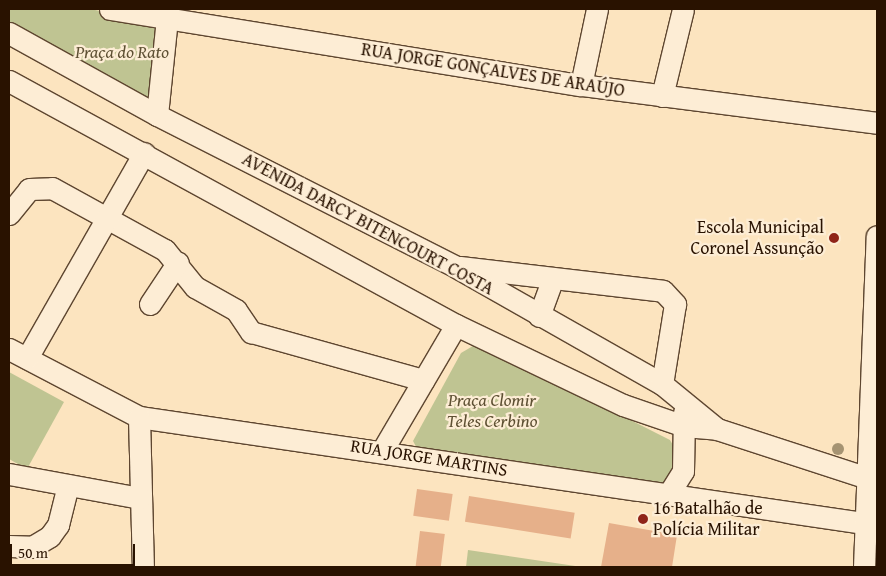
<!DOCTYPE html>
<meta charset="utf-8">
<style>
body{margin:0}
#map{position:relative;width:886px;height:576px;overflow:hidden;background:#fce4bf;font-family:"Gentium Book Plus",serif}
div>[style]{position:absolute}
.green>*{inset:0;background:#bfc492}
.building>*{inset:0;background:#e6b08a;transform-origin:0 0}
.roads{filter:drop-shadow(1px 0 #5e4630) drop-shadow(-1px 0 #5e4630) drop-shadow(0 1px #5e4630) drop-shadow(0 -1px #5e4630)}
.minor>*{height:21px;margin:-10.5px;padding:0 10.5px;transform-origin:10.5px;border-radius:10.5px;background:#fdedd5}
.trees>*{width:12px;height:12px;margin:-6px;border-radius:50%;background:#a59372}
.dots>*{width:14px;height:14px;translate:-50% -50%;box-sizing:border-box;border:2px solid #fdedd5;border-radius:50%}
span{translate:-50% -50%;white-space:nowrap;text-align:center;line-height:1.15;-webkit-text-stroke:4.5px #fdedd5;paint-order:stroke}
.park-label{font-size:18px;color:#5e5033;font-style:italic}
.street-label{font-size:18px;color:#291200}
.poi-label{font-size:18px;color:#291200}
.right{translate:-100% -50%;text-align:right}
.left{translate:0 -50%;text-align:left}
.frame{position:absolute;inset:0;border:10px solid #291200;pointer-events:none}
.scale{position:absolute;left:10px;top:544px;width:125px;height:22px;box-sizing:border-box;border:2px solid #291200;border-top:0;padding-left:6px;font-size:15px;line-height:18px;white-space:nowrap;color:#291200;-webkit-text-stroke:4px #fdedd5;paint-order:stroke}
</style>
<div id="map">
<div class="green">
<div style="clip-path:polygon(9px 9px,90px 9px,159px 23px,155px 110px,9px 29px)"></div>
<div style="clip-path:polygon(478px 343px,670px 440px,681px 459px,677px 477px,659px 488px,421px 456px,413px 441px,461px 353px)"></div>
<div style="clip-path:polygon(9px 372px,64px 402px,27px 469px,9px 459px)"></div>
<div style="clip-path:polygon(468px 550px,582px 567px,466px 567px)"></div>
</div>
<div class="building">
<div style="left:417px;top:489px;width:36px;height:27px;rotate:8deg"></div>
<div style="left:469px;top:496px;width:107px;height:26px;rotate:9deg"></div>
<div style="clip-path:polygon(609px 523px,677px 535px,672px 567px,601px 567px)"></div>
<div style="left:420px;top:531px;width:25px;height:36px;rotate:7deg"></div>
</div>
<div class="roads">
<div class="minor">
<div style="left:110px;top:9px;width:477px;rotate:9.2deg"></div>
<div style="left:581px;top:85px;width:298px;rotate:7.3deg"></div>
<div style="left:9px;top:33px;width:169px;rotate:29deg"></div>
<div style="left:157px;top:115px;width:335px;rotate:26.9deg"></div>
<div style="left:456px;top:267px;width:237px;rotate:29.6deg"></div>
<div style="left:662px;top:384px;width:71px;rotate:39.3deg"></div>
<div style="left:9px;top:81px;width:509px;rotate:28.63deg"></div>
<div style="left:456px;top:325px;width:185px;rotate:25.6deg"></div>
<div style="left:623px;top:405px;width:65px;rotate:19deg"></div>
<div style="left:684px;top:426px;width:33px;rotate:5deg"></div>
<div style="left:717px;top:429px;width:168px;rotate:18deg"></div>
<div style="left:581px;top:85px;width:78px;rotate:-78.1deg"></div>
<div style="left:662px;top:96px;width:89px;rotate:-76.4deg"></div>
<div style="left:157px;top:115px;width:107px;rotate:-84.1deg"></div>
<div style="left:9px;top:214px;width:32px;rotate:-51deg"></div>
<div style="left:29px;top:189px;width:23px;rotate:-2deg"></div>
<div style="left:52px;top:188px;width:129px;rotate:28.8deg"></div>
<div style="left:165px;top:250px;width:48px;rotate:51deg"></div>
<div style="left:195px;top:287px;width:47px;rotate:29.3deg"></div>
<div style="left:236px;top:310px;width:27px;rotate:56deg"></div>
<div style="left:251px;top:332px;width:179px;rotate:15.6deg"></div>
<div style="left:460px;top:267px;width:204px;rotate:6.7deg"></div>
<div style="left:663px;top:291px;width:18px;rotate:47deg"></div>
<div style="left:675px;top:304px;width:81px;rotate:99.2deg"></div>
<div style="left:150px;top:304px;width:50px;rotate:-56.3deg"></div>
<div style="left:539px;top:316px;width:40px;rotate:-69.8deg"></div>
<div style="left:9px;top:349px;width:147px;rotate:27.6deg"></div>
<div style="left:139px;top:417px;width:733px;rotate:8.32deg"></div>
<div style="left:27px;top:358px;width:236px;rotate:-60.3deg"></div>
<div style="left:139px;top:417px;width:150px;rotate:88.5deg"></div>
<div style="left:382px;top:451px;width:146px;rotate:-59.6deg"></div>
<div style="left:9px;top:474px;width:133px;rotate:10.4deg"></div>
<div style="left:668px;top:495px;width:28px;rotate:-58deg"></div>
<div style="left:683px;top:471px;width:59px;rotate:-89deg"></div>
<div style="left:9px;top:546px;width:23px;rotate:2deg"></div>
<div style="left:32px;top:547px;width:21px;rotate:-31deg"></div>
<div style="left:50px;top:536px;width:14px;rotate:-54deg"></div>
<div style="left:58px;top:525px;width:41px;rotate:-76deg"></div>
<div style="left:864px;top:567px;width:331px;rotate:-87.8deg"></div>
</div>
</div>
<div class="trees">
<div style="left:838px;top:449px"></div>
</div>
<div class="dots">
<div style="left:834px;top:238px;background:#8f2418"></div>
<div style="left:643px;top:519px;background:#8f2418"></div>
</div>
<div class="park-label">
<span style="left:122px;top:52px">Praça do Rato</span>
<span style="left:492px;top:411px">Praça Clomir<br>Teles Cerbino</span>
</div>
<div class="street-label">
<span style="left:493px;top:70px;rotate:9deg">RUA JORGE GONÇALVES DE ARAÚJO</span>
<span style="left:368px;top:224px;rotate:28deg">AVENIDA DARCY BITENCOURT COSTA</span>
<span style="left:429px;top:458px;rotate:9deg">RUA JORGE MARTINS</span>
</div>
<div class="poi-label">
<span class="right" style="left:824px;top:238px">Escola Municipal<br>Coronel Assunção</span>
<span class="left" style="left:653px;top:519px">16 Batalhão de<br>Polícia Militar</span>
</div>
<div class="frame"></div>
<div class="scale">50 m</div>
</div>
